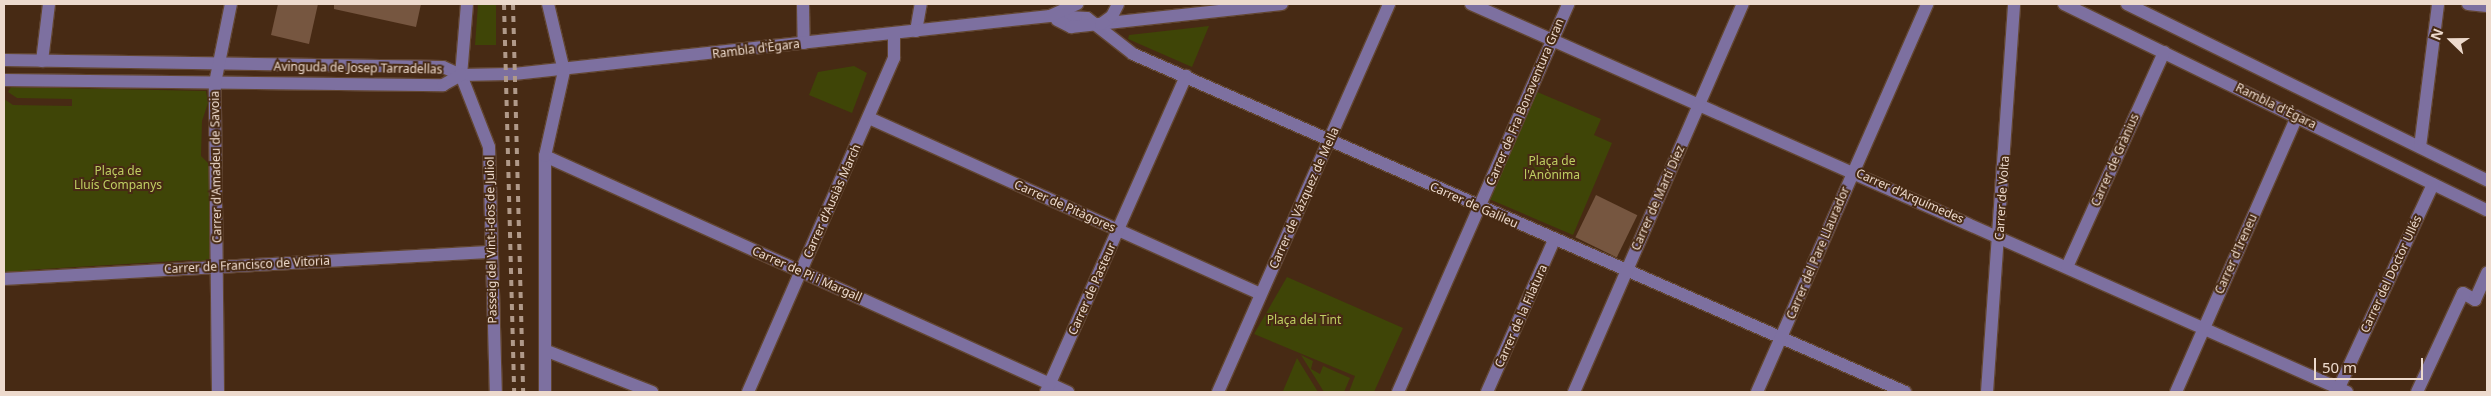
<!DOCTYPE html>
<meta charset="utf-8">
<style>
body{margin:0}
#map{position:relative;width:2491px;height:396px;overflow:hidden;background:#472a14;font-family:"Noto Sans",sans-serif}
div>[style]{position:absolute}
.green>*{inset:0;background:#3f4507}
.building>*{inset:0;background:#765640;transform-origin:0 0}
.roads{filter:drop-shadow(1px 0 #624632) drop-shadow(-1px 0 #624632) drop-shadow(0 1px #624632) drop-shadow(0 -1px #624632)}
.minor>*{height:12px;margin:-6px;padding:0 6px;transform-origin:6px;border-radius:6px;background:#7d70a0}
.rail>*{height:4px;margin-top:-2px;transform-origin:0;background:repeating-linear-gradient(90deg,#b09989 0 6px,transparent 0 12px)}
span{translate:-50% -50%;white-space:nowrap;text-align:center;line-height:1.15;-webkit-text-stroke:4px #472a14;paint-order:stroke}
.street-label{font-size:12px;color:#eddacd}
.park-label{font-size:12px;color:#bfce62}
.frame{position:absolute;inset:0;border:5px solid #eddacd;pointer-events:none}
.north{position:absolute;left:2426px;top:15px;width:50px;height:50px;-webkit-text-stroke:4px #472a14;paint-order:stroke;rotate:292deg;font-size:14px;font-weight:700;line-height:20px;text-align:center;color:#eddacd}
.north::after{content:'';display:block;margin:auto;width:18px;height:22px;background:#eddacd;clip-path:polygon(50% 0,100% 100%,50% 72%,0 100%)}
.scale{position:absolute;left:2314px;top:358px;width:109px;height:22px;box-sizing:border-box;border:2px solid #eddacd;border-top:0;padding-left:6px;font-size:15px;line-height:18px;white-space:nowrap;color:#eddacd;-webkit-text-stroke:4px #472a14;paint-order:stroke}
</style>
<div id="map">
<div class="green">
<div style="clip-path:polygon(478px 4px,496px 4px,496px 45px,475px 45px)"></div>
<div style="clip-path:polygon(1209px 26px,1192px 67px,1128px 39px,1129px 35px)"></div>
<div style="clip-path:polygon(854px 66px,867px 73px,852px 113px,809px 95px,818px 72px)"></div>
<div style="clip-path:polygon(11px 87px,206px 91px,208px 103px,202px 121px,201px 156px,209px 164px,211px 160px,214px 185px,209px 185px,209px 223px,214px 223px,210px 260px,193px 265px,192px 260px,27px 270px,27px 275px,4px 276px,4px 99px,13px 105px,72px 106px,72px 99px,17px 98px,8px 92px)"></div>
<div style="clip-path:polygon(1535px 91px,1601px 119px,1594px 135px,1612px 143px,1573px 235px,1489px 199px)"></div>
<div style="clip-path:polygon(1287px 277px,1403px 328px,1374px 392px,1349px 392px,1355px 376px,1254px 334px)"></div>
<div style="clip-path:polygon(1301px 355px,1313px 361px,1311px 369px,1320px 374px,1323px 366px,1350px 378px,1344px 392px,1324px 392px)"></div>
<div style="clip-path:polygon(1297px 358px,1318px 392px,1283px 391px)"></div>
</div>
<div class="building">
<div style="clip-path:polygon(278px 4px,318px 4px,309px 44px,271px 35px)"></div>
<div style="clip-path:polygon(334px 4px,421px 4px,416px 27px,334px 9px)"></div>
<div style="left:1596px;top:195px;width:46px;height:47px;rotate:26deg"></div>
</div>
<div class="roads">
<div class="minor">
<div style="left:467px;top:4px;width:71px;rotate:94.8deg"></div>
<div style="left:461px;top:75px;width:77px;rotate:68.7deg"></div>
<div style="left:489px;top:147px;width:245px;rotate:88.4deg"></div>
<div style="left:803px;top:4px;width:39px;rotate:89deg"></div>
<div style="left:1471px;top:4px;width:958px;rotate:23.89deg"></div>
<div style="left:2064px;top:4px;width:470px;rotate:26deg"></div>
<div style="left:2127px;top:4px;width:401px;rotate:26.1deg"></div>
<div style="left:2468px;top:4px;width:19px;rotate:6deg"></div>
<div style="left:1050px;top:16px;width:37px;rotate:3deg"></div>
<div style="left:1087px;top:18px;width:58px;rotate:38deg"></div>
<div style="left:1133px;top:54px;width:843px;rotate:23.64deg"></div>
<div style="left:1057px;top:20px;width:16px;rotate:27deg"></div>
<div style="left:1071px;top:27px;width:212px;rotate:-6.2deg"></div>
<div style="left:1101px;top:24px;width:14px;rotate:-36deg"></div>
<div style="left:1112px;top:16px;width:13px;rotate:-63deg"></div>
<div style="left:916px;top:31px;width:27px;rotate:-80deg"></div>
<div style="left:4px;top:60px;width:439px;rotate:0.9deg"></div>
<div style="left:443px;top:67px;width:20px;rotate:24deg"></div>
<div style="left:461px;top:75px;width:53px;rotate:-1.1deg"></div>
<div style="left:514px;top:74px;width:539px;rotate:-6.18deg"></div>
<div style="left:1050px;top:16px;width:30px;rotate:-24deg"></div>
<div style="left:42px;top:61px;width:57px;rotate:-83deg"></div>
<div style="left:4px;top:80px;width:439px;rotate:0.7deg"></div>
<div style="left:443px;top:85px;width:21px;rotate:-29deg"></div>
<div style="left:869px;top:118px;width:429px;rotate:24.2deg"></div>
<div style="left:2420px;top:147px;width:144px;rotate:-82.8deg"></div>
<div style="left:545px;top:156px;width:574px;rotate:24.29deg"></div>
<div style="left:2067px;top:267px;width:236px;rotate:-65.7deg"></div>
<div style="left:4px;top:279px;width:488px;rotate:-3.2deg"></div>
<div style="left:547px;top:351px;width:113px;rotate:21.3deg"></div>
<div style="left:218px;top:392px;width:309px;rotate:-90.6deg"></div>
<div style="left:215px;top:83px;width:81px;rotate:-78.6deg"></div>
<div style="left:545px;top:392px;width:236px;rotate:-90deg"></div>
<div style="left:545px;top:156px;width:87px;rotate:-77.4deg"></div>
<div style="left:564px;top:71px;width:69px;rotate:-103.4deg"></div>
<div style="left:748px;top:392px;width:365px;rotate:-66.4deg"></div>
<div style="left:894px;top:58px;width:23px;rotate:-90deg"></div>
<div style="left:1046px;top:392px;width:346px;rotate:-66.1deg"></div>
<div style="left:1218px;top:392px;width:424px;rotate:-66.2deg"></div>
<div style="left:1398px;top:392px;width:424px;rotate:-66.3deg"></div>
<div style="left:1487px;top:392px;width:166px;rotate:-66.2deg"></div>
<div style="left:1574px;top:392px;width:423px;rotate:-66.5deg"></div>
<div style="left:1757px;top:392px;width:424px;rotate:-66.3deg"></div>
<div style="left:1987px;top:392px;width:389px;rotate:-86deg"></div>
<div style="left:2176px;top:392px;width:301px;rotate:-66.3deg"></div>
<div style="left:2337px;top:392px;width:229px;rotate:-65.2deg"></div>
<div style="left:2417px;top:392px;width:109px;rotate:-65.1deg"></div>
<div style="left:2463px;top:293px;width:14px;rotate:30deg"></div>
<div style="left:2475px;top:300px;width:30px;rotate:-66deg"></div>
</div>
</div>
<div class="rail">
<div style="left:504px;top:4px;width:388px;rotate:88.5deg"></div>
<div style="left:513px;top:4px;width:388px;rotate:88.5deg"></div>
</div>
<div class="street-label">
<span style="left:756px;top:49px;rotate:-7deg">Rambla d'Ègara</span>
<span style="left:358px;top:68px;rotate:1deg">Avinguda de Josep Tarradellas</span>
<span style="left:1525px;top:102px;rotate:-67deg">Carrer de Fra Bonaventura Gran</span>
<span style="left:2276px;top:106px;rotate:26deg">Rambla d'Ègara</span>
<span style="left:2115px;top:160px;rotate:-66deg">Carrer de Grànius</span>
<span style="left:216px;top:167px;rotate:-91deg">Carrer d'Amadeu de Savoia</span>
<span style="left:1910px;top:196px;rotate:24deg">Carrer d'Arquímedes</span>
<span style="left:1304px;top:198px;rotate:-66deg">Carrer de Vázquez de Mella</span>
<span style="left:1658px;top:198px;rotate:-66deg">Carrer de Martí Díez</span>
<span style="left:2002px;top:198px;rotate:-86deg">Carrer de Volta</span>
<span style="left:832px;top:201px;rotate:-66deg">Carrer d'Ausiàs March</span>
<span style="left:1474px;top:205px;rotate:24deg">Carrer de Galileu</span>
<span style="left:1065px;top:206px;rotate:24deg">Carrer de Pitàgores</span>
<span style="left:491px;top:240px;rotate:-91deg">Passeig del Vint-i-dos de Juliol</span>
<span style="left:1818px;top:253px;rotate:-67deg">Carrer del Pare Llaurador</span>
<span style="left:2236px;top:254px;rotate:-66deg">Carrer d'Ireneu</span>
<span style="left:247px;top:265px;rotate:-3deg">Carrer de Francisco de Vitoria</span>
<span style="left:807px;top:274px;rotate:24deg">Carrer de Pi i Margall</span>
<span style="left:2391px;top:274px;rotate:-65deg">Carrer del Doctor Ullés</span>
<span style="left:1092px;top:289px;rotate:-66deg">Carrer de Pasteur</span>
<span style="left:1521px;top:316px;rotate:-66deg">Carrer de la Filatura</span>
</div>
<div class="park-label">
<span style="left:1552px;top:168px">Plaça de<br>l'Anònima</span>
<span style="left:118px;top:178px">Plaça de<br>Lluís Companys</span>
<span style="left:1304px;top:320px">Plaça del Tint</span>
</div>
<div class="frame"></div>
<div class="north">N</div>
<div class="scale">50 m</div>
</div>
